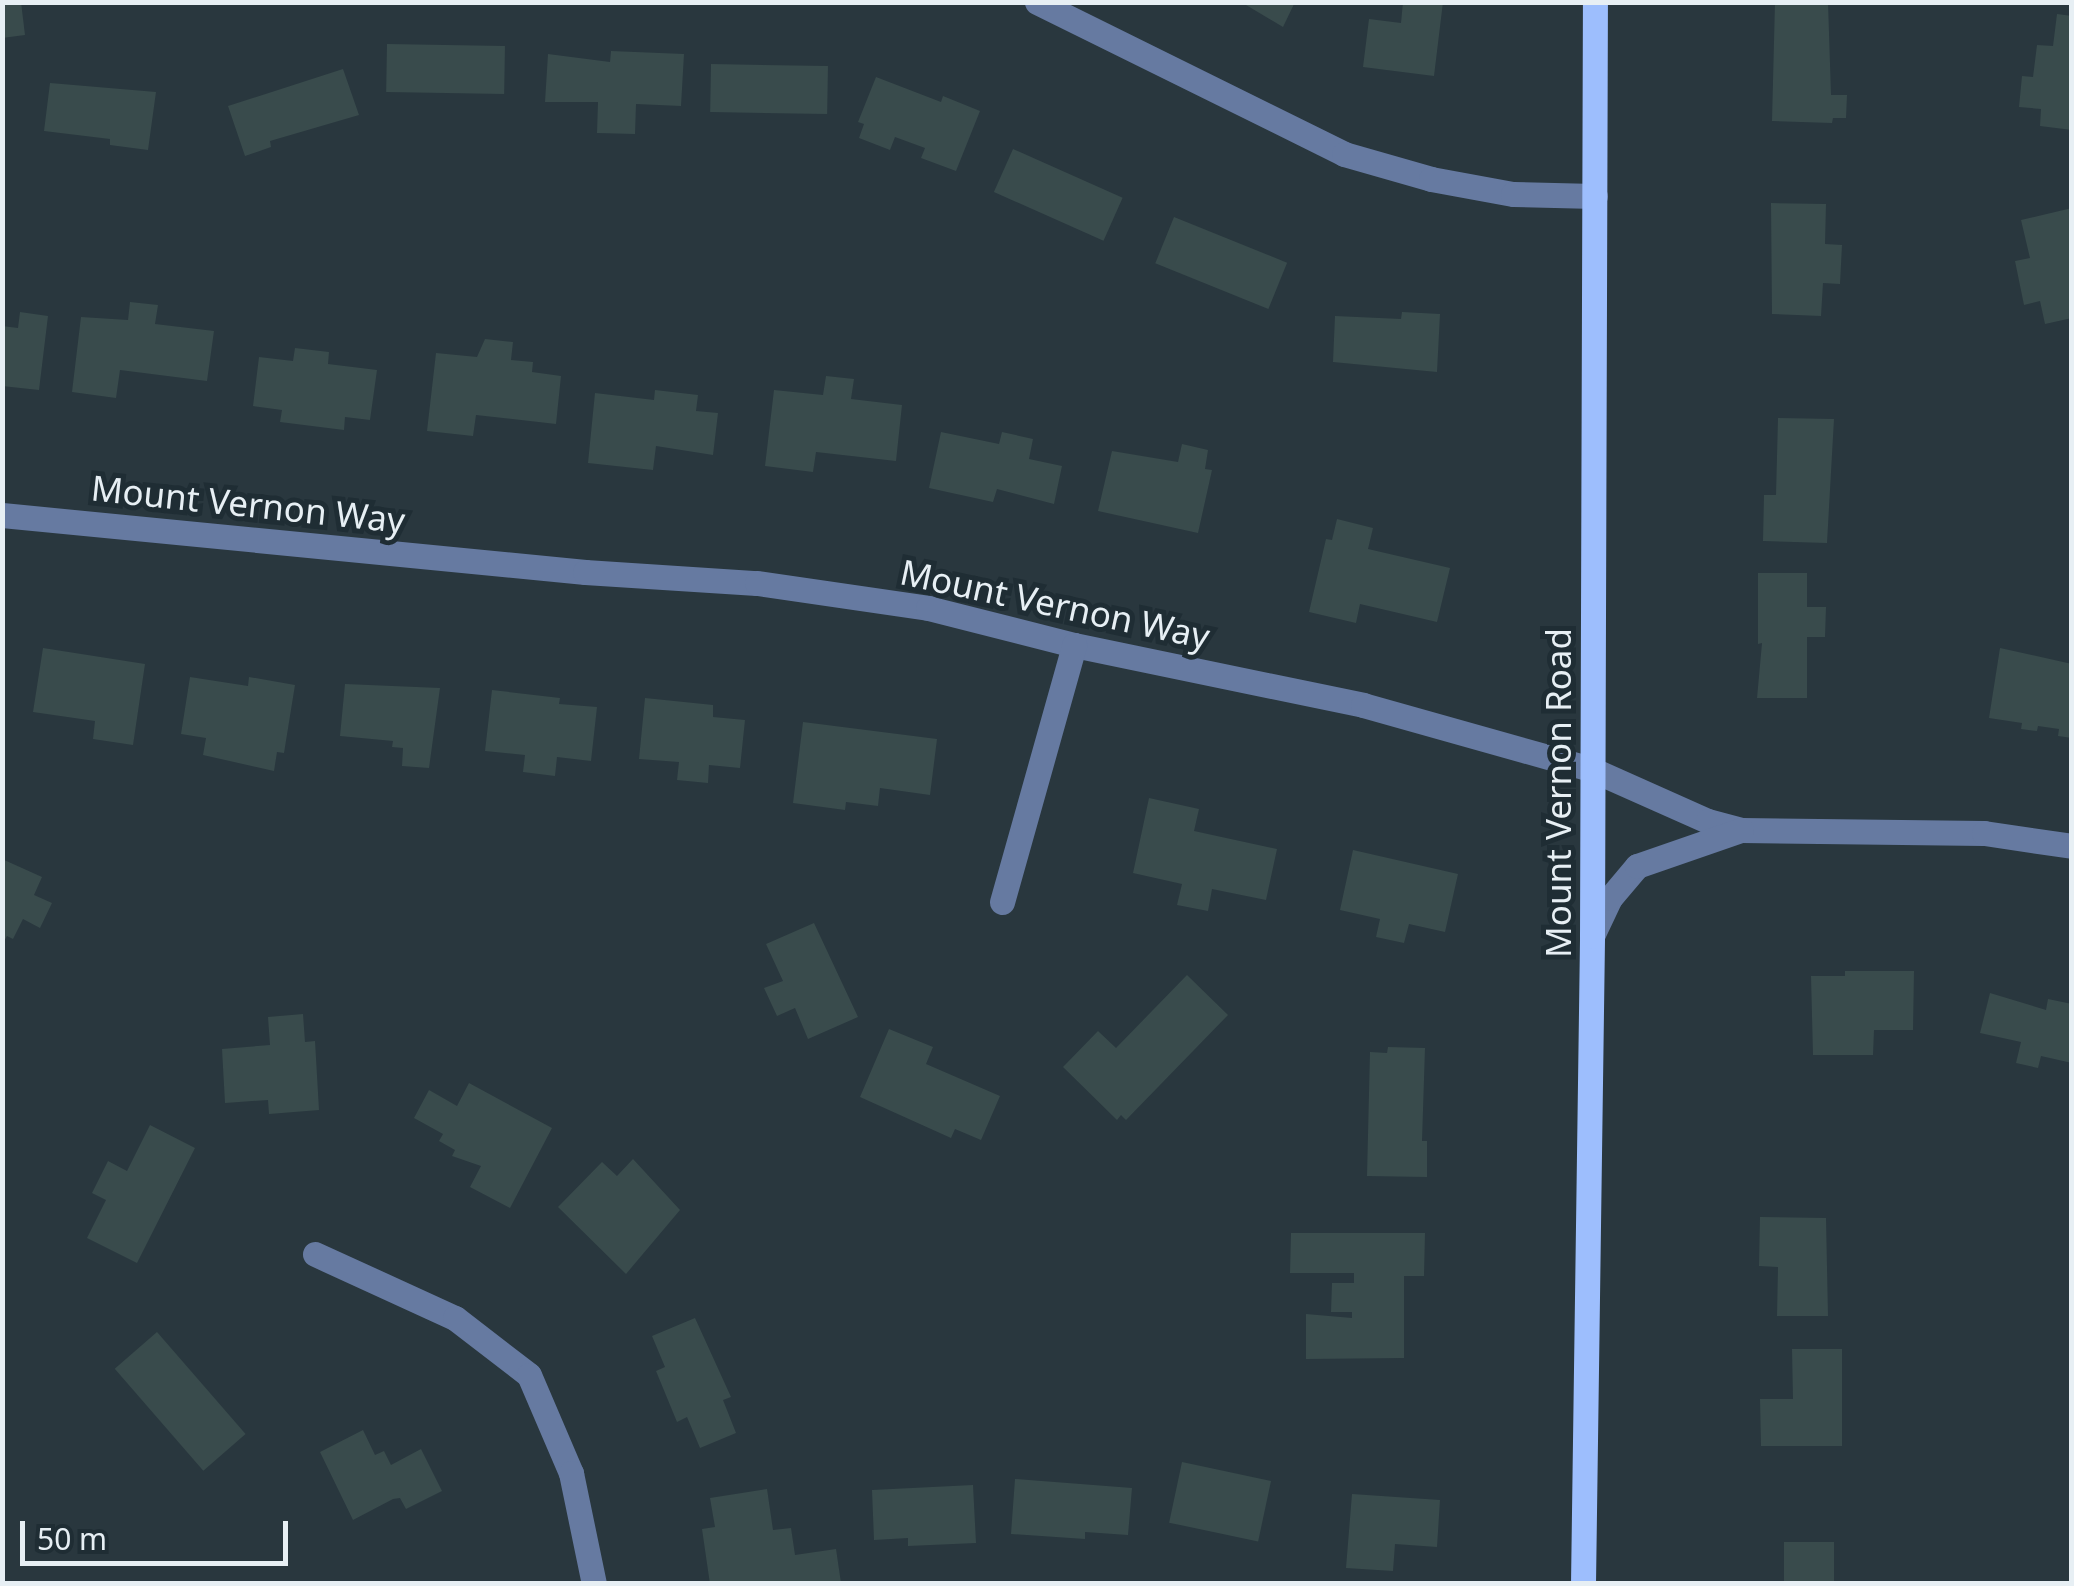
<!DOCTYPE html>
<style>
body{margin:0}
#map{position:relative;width:2074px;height:1586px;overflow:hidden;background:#29373e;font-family:"Noto Sans",sans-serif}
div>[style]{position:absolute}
.building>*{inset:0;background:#394b4c;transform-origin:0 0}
.minor>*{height:25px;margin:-12.5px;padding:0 12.5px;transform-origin:12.5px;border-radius:12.5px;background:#667aa1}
.major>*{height:25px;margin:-12.5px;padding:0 12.5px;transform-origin:12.5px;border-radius:12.5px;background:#9dbefd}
span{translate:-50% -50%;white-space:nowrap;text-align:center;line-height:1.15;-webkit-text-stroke:10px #1f2d34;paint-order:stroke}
.street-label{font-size:35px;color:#e7eff4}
.frame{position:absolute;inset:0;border:5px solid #e7eff4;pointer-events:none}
.scale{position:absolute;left:20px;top:1521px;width:268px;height:45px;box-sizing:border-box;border:5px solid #e7eff4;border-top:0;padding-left:12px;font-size:30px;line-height:35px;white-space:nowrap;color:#e7eff4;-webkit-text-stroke:8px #1f2d34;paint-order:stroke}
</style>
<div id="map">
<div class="building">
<div style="clip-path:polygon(2px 2px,21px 2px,25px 35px,2px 38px)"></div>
<div style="clip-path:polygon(1241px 2px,1295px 2px,1283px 27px)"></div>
<div style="clip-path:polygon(1403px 2px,1443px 2px,1434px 76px,1363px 67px,1369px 19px,1401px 23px)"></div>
<div style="clip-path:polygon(1775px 2px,1828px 2px,1831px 95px,1847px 95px,1846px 118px,1833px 118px,1832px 123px,1772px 121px)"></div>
<div style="clip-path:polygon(2057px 14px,2072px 16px,2072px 130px,2040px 126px,2041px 109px,2019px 107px,2022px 76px,2033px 77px,2037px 45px,2053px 46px)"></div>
<div style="left:387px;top:44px;width:118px;height:48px;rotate:1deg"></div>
<div style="clip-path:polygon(611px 51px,684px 54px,681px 106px,636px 104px,635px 134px,597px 133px,598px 102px,545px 102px,548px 54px,610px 62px)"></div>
<div style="left:711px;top:64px;width:117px;height:48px;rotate:1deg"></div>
<div style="clip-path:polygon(343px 69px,359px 115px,270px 141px,271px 147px,245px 156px,228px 106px)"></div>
<div style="clip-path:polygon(876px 77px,941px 102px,943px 96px,980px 111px,956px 171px,921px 158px,925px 148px,895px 137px,890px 150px,859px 138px,864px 124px,858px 122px)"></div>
<div style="clip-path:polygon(50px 83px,156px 92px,148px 150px,110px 145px,110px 139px,44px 131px)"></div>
<div style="left:1013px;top:149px;width:120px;height:47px;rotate:24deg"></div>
<div style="clip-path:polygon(1771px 203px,1826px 204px,1825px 244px,1842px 245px,1840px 284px,1823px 283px,1821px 316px,1772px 314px)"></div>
<div style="clip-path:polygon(2072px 208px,2072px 318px,2045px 324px,2040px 301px,2024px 305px,2015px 261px,2030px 258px,2021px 220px)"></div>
<div style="left:1174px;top:217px;width:122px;height:50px;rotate:22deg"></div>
<div style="clip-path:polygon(130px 302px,158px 305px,155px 324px,214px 331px,207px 381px,120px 370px,116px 398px,72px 392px,81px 317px,128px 320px)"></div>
<div style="clip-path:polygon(20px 312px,48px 316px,39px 390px,2px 386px,2px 326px,18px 328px)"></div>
<div style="clip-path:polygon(1402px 312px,1440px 314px,1437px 372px,1333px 362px,1335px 316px,1401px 319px)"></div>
<div style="clip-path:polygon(485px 339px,513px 342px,511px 360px,533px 362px,532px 372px,561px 376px,556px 424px,476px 415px,473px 436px,427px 431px,436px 353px,477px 357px)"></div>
<div style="clip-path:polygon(295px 348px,329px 352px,328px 364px,377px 370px,370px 420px,345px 417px,344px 430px,280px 422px,282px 410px,253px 406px,259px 357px,293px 361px)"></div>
<div style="clip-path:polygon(826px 376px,854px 379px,851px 399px,902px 405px,896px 461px,816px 452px,813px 472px,765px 466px,774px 390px,823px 395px)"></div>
<div style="clip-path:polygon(655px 390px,698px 395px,696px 411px,718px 413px,713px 455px,656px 446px,653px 470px,588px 463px,595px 393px,654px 400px)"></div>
<div style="clip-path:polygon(1778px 418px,1834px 419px,1827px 543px,1763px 541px,1764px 495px,1776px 495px)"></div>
<div style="clip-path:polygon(941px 432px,999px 444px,1002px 432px,1033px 439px,1029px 459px,1062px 466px,1054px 504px,997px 489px,993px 502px,929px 488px)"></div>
<div style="clip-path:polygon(1182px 444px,1208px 450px,1205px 469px,1212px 470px,1198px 533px,1098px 511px,1112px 451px,1178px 462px)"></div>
<div style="clip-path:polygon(1337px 519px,1373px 528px,1368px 549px,1450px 568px,1437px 622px,1360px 604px,1356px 623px,1309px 612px,1326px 539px,1332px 540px)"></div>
<div style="clip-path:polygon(1758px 573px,1807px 573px,1807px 607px,1826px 607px,1825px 637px,1807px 637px,1807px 698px,1757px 698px,1762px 643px,1758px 644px)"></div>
<div style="clip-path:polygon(43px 648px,145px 664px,133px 745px,93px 739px,95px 721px,33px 712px)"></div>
<div style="clip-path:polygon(2000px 648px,2072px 664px,2072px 738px,2058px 736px,2059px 729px,2038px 726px,2037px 731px,2021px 729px,2022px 723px,1989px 718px)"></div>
<div style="clip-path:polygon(190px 677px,248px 686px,249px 677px,295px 685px,284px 753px,277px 752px,274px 771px,203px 755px,206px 738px,181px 734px)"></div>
<div style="clip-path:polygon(345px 684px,440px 688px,429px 768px,402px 766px,403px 748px,392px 747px,393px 741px,340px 736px)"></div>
<div style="clip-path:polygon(492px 690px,560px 698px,559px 704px,597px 707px,591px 761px,557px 757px,555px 776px,523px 772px,525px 755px,485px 751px)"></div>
<div style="clip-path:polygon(645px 698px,713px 705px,713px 717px,745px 720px,740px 768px,709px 765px,708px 783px,677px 780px,679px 762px,639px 759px)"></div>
<div style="clip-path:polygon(803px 722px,937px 739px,930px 795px,880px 788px,878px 806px,846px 802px,845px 810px,793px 803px)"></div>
<div style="clip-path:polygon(1149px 798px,1199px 809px,1194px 831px,1277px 849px,1266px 900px,1212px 889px,1208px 911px,1177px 905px,1182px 884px,1133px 873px)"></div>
<div style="clip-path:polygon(1353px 850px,1458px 874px,1445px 932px,1409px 924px,1404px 943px,1376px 937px,1380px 919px,1340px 910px)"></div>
<div style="clip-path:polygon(2px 859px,42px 877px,34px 895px,52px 903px,40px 928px,23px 919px,13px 939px,7px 936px,2px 945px)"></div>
<div style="clip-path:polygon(814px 923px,858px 1017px,808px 1039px,795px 1008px,777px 1016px,764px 988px,783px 981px,766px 944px)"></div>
<div style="clip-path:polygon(1845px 971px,1914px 971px,1913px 1030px,1874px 1030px,1873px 1055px,1813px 1055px,1811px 976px,1845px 976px)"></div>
<div style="clip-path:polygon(1187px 975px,1228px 1015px,1126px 1120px,1121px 1115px,1117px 1120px,1063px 1067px,1098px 1031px,1116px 1048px)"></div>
<div style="clip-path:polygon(1990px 993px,2046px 1010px,2048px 999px,2072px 1004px,2072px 1063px,2041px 1056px,2038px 1068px,2016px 1063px,2021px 1042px,1980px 1033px)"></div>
<div style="clip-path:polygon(303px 1014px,305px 1042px,315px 1041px,319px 1110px,269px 1114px,268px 1100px,225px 1103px,222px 1049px,270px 1045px,268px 1017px)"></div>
<div style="clip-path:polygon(889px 1029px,933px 1047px,926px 1064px,1000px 1096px,981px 1140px,955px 1129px,951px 1138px,860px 1097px)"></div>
<div style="clip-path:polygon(1388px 1047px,1425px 1048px,1422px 1141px,1427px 1141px,1427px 1177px,1367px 1176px,1370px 1052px,1387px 1053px)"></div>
<div style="clip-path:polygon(469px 1083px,552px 1128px,510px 1208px,470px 1187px,481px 1166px,452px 1156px,455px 1150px,439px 1141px,443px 1134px,414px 1118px,429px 1090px,457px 1106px)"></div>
<div style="clip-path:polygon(150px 1125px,195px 1148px,137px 1263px,87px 1238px,106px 1200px,92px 1193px,108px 1161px,127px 1171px)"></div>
<div style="clip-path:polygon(633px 1159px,680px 1210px,626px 1274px,558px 1207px,602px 1162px,617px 1176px)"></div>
<div style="clip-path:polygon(1760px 1217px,1826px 1218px,1828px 1316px,1777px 1316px,1778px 1267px,1759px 1266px)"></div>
<div style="clip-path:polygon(1291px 1233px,1425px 1233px,1424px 1276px,1404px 1276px,1404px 1358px,1306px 1359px,1306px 1314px,1352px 1318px,1352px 1312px,1331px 1312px,1332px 1283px,1354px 1283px,1354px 1273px,1290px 1273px)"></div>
<div style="clip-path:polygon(695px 1318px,731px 1397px,723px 1400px,736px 1433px,700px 1448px,687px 1417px,677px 1422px,656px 1371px,665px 1367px,652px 1336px)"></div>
<div style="left:157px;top:1332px;width:135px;height:56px;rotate:49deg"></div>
<div style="clip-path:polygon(1792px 1349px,1842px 1349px,1842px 1446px,1761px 1446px,1760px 1399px,1793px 1399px)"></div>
<div style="clip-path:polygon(363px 1430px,375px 1455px,384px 1451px,391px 1465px,421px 1449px,442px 1491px,406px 1509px,400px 1498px,393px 1499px,353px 1520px,320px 1452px)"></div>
<div style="left:1182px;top:1462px;width:91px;height:62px;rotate:12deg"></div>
<div style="clip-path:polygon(1015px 1479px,1132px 1488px,1128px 1535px,1085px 1532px,1085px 1539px,1011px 1534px)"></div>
<div style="clip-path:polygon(973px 1485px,976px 1543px,908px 1546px,908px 1538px,874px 1540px,872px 1490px)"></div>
<div style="clip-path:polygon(767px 1489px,773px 1530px,791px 1528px,795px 1555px,836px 1549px,841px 1583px,710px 1584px,702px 1529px,715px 1527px,710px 1498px)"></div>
<div style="clip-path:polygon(1352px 1494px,1440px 1500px,1437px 1547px,1395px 1544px,1393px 1571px,1346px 1568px)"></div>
<div style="left:1784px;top:1542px;width:50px;height:42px"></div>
</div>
<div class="minor">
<div style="left:1037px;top:2px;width:343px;rotate:26.3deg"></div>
<div style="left:1344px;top:154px;width:91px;rotate:16deg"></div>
<div style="left:1431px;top:179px;width:83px;rotate:10.4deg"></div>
<div style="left:1513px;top:194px;width:82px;rotate:1.4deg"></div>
<div style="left:2px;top:515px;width:586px;rotate:5.58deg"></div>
<div style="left:585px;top:572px;width:172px;rotate:3.7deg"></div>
<div style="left:757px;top:583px;width:173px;rotate:8.3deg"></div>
<div style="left:928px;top:608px;width:151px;rotate:14.2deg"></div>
<div style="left:1074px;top:645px;width:295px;rotate:11.7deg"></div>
<div style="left:1363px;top:705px;width:237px;rotate:15.7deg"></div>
<div style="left:1591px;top:769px;width:128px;rotate:24deg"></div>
<div style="left:1708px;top:821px;width:34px;rotate:15deg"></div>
<div style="left:1741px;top:830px;width:243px;rotate:0.7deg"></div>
<div style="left:1984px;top:833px;width:89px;rotate:8.4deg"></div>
<div style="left:1002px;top:902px;width:267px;rotate:-74.3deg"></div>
<div style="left:1592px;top:936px;width:42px;rotate:-64.7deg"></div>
<div style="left:1610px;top:898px;width:42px;rotate:-49.8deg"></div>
<div style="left:1637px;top:866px;width:110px;rotate:-19.1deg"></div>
<div style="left:315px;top:1254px;width:154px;rotate:24.6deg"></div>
<div style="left:455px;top:1318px;width:93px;rotate:37.6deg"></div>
<div style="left:529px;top:1375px;width:107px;rotate:66.8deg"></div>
<div style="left:571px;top:1473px;width:113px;rotate:78.3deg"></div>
</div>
<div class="major">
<div style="left:1583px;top:1584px;width:648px;rotate:-89.2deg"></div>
<div style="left:1592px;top:936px;width:934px;rotate:-89.82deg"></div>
</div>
<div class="street-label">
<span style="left:248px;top:504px;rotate:6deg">Mount Vernon Way</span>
<span style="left:1055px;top:604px;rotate:12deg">Mount Vernon Way</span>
<span style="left:1558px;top:793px;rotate:-90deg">Mount Vernon Road</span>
</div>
<div class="frame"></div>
<div class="scale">50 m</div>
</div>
